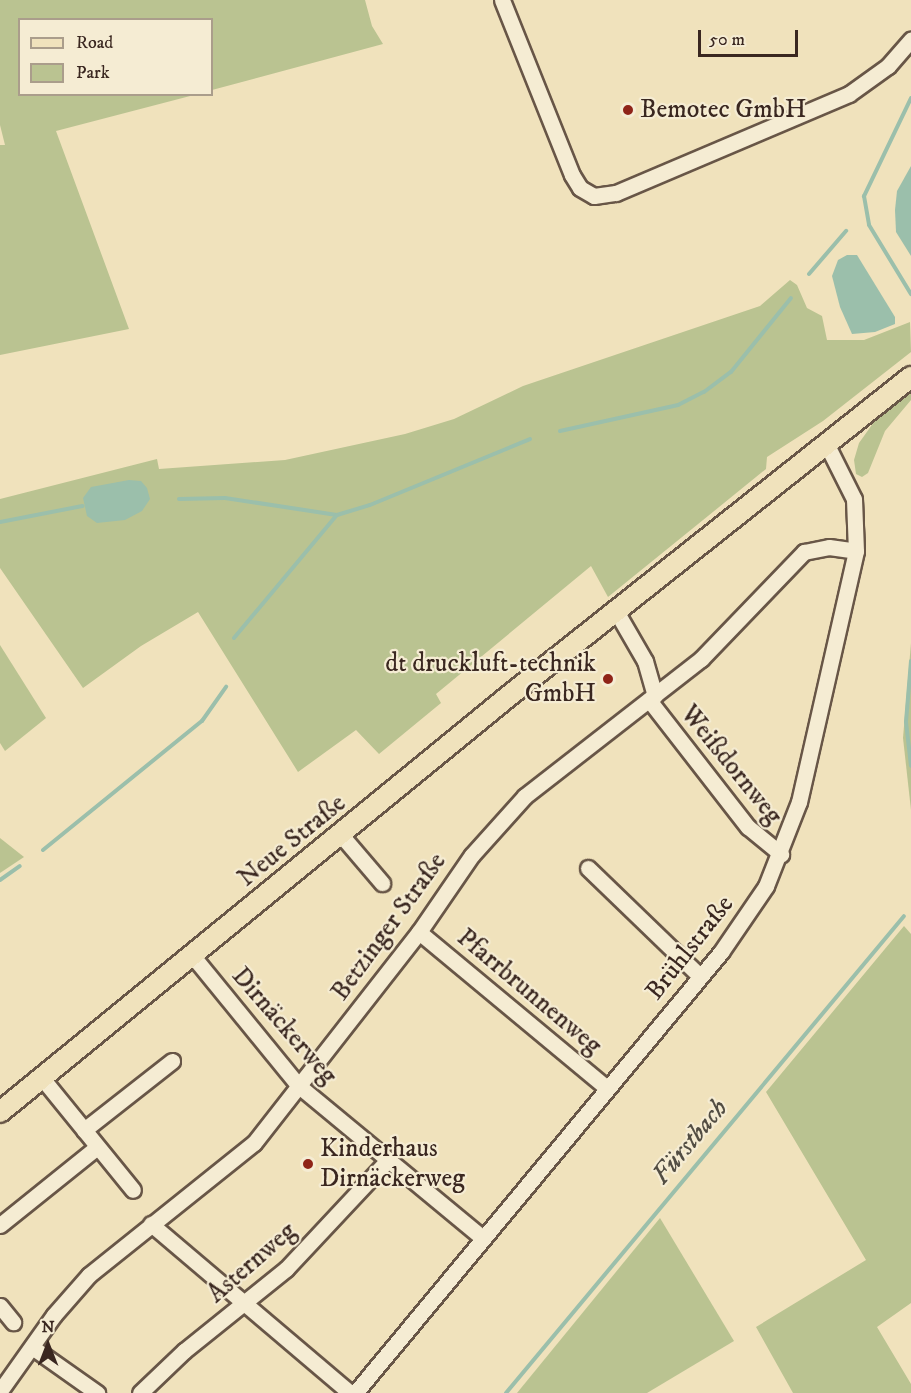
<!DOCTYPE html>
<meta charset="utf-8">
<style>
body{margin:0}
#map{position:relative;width:911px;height:1393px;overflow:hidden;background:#f0e2bc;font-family:"IM FELL DW Pica",serif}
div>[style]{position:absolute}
.green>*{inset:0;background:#bac391}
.water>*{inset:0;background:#9bbfab}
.stream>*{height:4px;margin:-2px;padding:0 2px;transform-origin:2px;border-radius:2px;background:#9bbfab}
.roads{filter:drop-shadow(2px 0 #685647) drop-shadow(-2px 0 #685647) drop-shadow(0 2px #685647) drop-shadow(0 -2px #685647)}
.minor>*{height:15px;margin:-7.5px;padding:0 7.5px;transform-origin:7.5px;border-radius:7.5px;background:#f5ecd3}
.major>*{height:20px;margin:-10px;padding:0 10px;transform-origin:10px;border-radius:10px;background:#f0e2bc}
.dots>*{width:16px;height:16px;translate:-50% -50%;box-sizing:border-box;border:3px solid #f5ecd3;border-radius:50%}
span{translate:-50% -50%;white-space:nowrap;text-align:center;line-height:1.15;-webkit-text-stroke:4.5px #f5ecd3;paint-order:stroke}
.poi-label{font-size:26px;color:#3a2720}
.left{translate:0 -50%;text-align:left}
.right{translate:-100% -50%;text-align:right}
.street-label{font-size:26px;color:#3a2720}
.water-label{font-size:27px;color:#524d43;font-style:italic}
.legend{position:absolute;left:18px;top:18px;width:195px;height:78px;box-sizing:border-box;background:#f5ecd3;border:2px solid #aa9d8b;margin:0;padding:8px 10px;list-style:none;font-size:18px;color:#3a2720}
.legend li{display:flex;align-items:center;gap:12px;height:30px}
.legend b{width:30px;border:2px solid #aa9d8b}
.north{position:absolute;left:18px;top:1315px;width:60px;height:60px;-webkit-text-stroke:4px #f5ecd3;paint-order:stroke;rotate:0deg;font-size:16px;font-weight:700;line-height:24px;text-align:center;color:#3a2720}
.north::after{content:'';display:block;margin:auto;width:21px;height:27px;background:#3a2720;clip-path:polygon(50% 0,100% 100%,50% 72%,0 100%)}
.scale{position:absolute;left:698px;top:30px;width:100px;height:27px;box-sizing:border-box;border:3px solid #3a2720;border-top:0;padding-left:8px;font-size:18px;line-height:21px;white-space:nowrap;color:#3a2720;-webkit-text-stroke:4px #f5ecd3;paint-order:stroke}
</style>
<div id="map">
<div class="green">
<div style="clip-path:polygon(0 0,365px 0,372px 26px,383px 44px,212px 90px,212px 20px,20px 20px,20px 94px,194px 95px,56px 131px,129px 329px,0 355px,0 145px,5px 145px,0 125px)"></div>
<div style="clip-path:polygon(790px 280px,797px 285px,807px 308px,822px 316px,827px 340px,864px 340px,910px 322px,911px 352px,823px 421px,767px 457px,766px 469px,608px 597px,591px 566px,436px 694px,441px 703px,379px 754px,356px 730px,298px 772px,198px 612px,141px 646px,83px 688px,0 568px,0 499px,157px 459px,159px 469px,285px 460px,405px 434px,454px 419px,523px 386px,760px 306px)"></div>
<div style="clip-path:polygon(911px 390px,911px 400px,885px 431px,868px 473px,862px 477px,856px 474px,854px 460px,859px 443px,874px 422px)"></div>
<div style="clip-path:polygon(911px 643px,911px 810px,903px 738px)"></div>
<div style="clip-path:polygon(0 645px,46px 718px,5px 751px,0 743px)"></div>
<div style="clip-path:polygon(0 838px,24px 857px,0 873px)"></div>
<div style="clip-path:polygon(904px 926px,911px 934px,911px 1303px,877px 1327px,911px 1384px,911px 1393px,793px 1393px,756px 1327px,866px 1260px,766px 1092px)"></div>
<div style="clip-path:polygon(660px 1218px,734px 1341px,647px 1393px,517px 1393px)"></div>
</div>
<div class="water">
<div style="clip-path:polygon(911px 166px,911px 256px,896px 232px,895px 210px,897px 191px)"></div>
<div style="clip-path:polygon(847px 255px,857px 255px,895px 317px,895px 324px,875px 332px,852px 334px,840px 307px,832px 276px,838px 260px)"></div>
<div style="clip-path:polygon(129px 480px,141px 481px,147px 488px,150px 499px,142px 511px,125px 520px,97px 523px,87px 516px,83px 498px,91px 487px)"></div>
</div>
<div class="stream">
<div style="left:911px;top:98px;width:109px;rotate:115.6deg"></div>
<div style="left:864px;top:196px;width:29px;rotate:80deg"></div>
<div style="left:869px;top:225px;width:81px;rotate:58.7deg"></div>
<div style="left:809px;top:274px;width:57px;rotate:-49.3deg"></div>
<div style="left:560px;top:431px;width:121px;rotate:-12.4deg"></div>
<div style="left:678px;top:405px;width:29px;rotate:-27deg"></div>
<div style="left:704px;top:392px;width:34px;rotate:-37deg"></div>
<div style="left:731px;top:372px;width:95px;rotate:-51deg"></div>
<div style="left:179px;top:499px;width:46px;rotate:-1.2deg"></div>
<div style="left:225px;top:498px;width:113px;rotate:8.6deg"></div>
<div style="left:337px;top:515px;width:34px;rotate:-17deg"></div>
<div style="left:370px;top:505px;width:173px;rotate:-22.4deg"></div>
<div style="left:0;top:522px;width:84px;rotate:-11deg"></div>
<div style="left:234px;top:638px;width:160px;rotate:-50.1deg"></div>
<div style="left:911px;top:661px;width:61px;rotate:94.7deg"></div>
<div style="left:906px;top:722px;width:44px;rotate:83.5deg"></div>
<div style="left:43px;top:850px;width:205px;rotate:-39.1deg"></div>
<div style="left:202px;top:721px;width:42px;rotate:-54.8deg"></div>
<div style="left:0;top:880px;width:24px;rotate:-35deg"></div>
<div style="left:506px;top:1393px;width:621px;rotate:-50.16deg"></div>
</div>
<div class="roads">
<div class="minor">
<div style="left:502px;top:0;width:188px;rotate:68.2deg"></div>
<div style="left:572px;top:175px;width:15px;rotate:58deg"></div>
<div style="left:580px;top:188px;width:16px;rotate:30deg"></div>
<div style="left:594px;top:196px;width:22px;rotate:-8deg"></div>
<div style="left:616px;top:193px;width:253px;rotate:-23deg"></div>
<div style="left:849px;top:94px;width:48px;rotate:-35.7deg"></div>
<div style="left:888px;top:66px;width:35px;rotate:-49deg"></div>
<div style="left:616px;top:611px;width:58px;rotate:59.9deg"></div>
<div style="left:645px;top:661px;width:36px;rotate:74deg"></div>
<div style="left:649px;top:700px;width:161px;rotate:52.1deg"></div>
<div style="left:748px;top:827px;width:43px;rotate:39.3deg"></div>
<div style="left:342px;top:836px;width:62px;rotate:49.6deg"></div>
<div style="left:588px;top:868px;width:156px;rotate:44deg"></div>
<div style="left:419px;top:932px;width:244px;rotate:39.7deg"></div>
<div style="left:192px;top:955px;width:169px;rotate:50.8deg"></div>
<div style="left:299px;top:1086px;width:239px;rotate:39.6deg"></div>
<div style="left:42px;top:1078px;width:144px;rotate:50.9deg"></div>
<div style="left:84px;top:1130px;width:112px;rotate:-38.1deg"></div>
<div style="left:151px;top:1224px;width:261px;rotate:40.3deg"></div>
<div style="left:0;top:1225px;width:124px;rotate:-38.8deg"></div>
<div style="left:0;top:1306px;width:21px;rotate:51deg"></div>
<div style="left:32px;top:1347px;width:80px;rotate:35.3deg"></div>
<div style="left:0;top:1391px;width:93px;rotate:-54.6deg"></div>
<div style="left:54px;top:1315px;width:53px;rotate:-48.8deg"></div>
<div style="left:89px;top:1275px;width:211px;rotate:-38.7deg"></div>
<div style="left:254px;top:1143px;width:268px;rotate:-52deg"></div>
<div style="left:419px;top:932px;width:93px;rotate:-55.5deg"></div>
<div style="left:472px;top:855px;width:79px;rotate:-48.1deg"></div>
<div style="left:525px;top:796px;width:223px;rotate:-37.9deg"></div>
<div style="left:701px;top:659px;width:149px;rotate:-46.1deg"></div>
<div style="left:804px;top:552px;width:25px;rotate:-11deg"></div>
<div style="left:829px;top:547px;width:27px;rotate:8deg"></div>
<div style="left:140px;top:1393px;width:61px;rotate:-43.7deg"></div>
<div style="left:184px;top:1351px;width:131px;rotate:-38.8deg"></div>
<div style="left:286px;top:1269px;width:148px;rotate:-46.9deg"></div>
<div style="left:355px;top:1393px;width:573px;rotate:-50.31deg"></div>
<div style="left:721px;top:952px;width:80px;rotate:-55.7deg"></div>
<div style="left:766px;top:886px;width:90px;rotate:-68.6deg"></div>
<div style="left:799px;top:802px;width:257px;rotate:-77.2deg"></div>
<div style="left:856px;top:551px;width:52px;rotate:-92.2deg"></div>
<div style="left:854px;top:499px;width:60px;rotate:-116.6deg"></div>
</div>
<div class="major">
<div style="left:0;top:1112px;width:659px;rotate:-39.27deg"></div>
<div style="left:510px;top:695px;width:512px;rotate:-38.42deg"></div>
</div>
</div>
<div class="dots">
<div style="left:628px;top:110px;background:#8f2418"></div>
<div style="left:608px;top:679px;background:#8f2418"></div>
<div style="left:308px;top:1164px;background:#8f2418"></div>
</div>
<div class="poi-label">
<span class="left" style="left:640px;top:110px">Bemotec GmbH</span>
<span class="right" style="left:596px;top:679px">dt druckluft-technik<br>GmbH</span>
<span class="left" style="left:320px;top:1164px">Kinderhaus<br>Dirnäckerweg</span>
</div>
<div class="street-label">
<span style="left:731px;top:765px;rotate:51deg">Weißdornweg</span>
<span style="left:292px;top:841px;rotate:-39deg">Neue Straße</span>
<span style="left:389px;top:927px;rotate:-54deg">Betzinger Straße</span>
<span style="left:690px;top:948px;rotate:-52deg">Brühlstraße</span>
<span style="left:529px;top:992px;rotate:40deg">Pfarrbrunnenweg</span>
<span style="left:284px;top:1026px;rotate:49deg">Dirnäckerweg</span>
<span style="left:252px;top:1263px;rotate:-41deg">Asternweg</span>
</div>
<div class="water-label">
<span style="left:690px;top:1142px;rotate:-50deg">Fürstbach</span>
</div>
<ul class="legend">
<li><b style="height:8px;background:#f0e2bc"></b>Road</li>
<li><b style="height:16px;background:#bac391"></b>Park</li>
</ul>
<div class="north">N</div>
<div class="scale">50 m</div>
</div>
